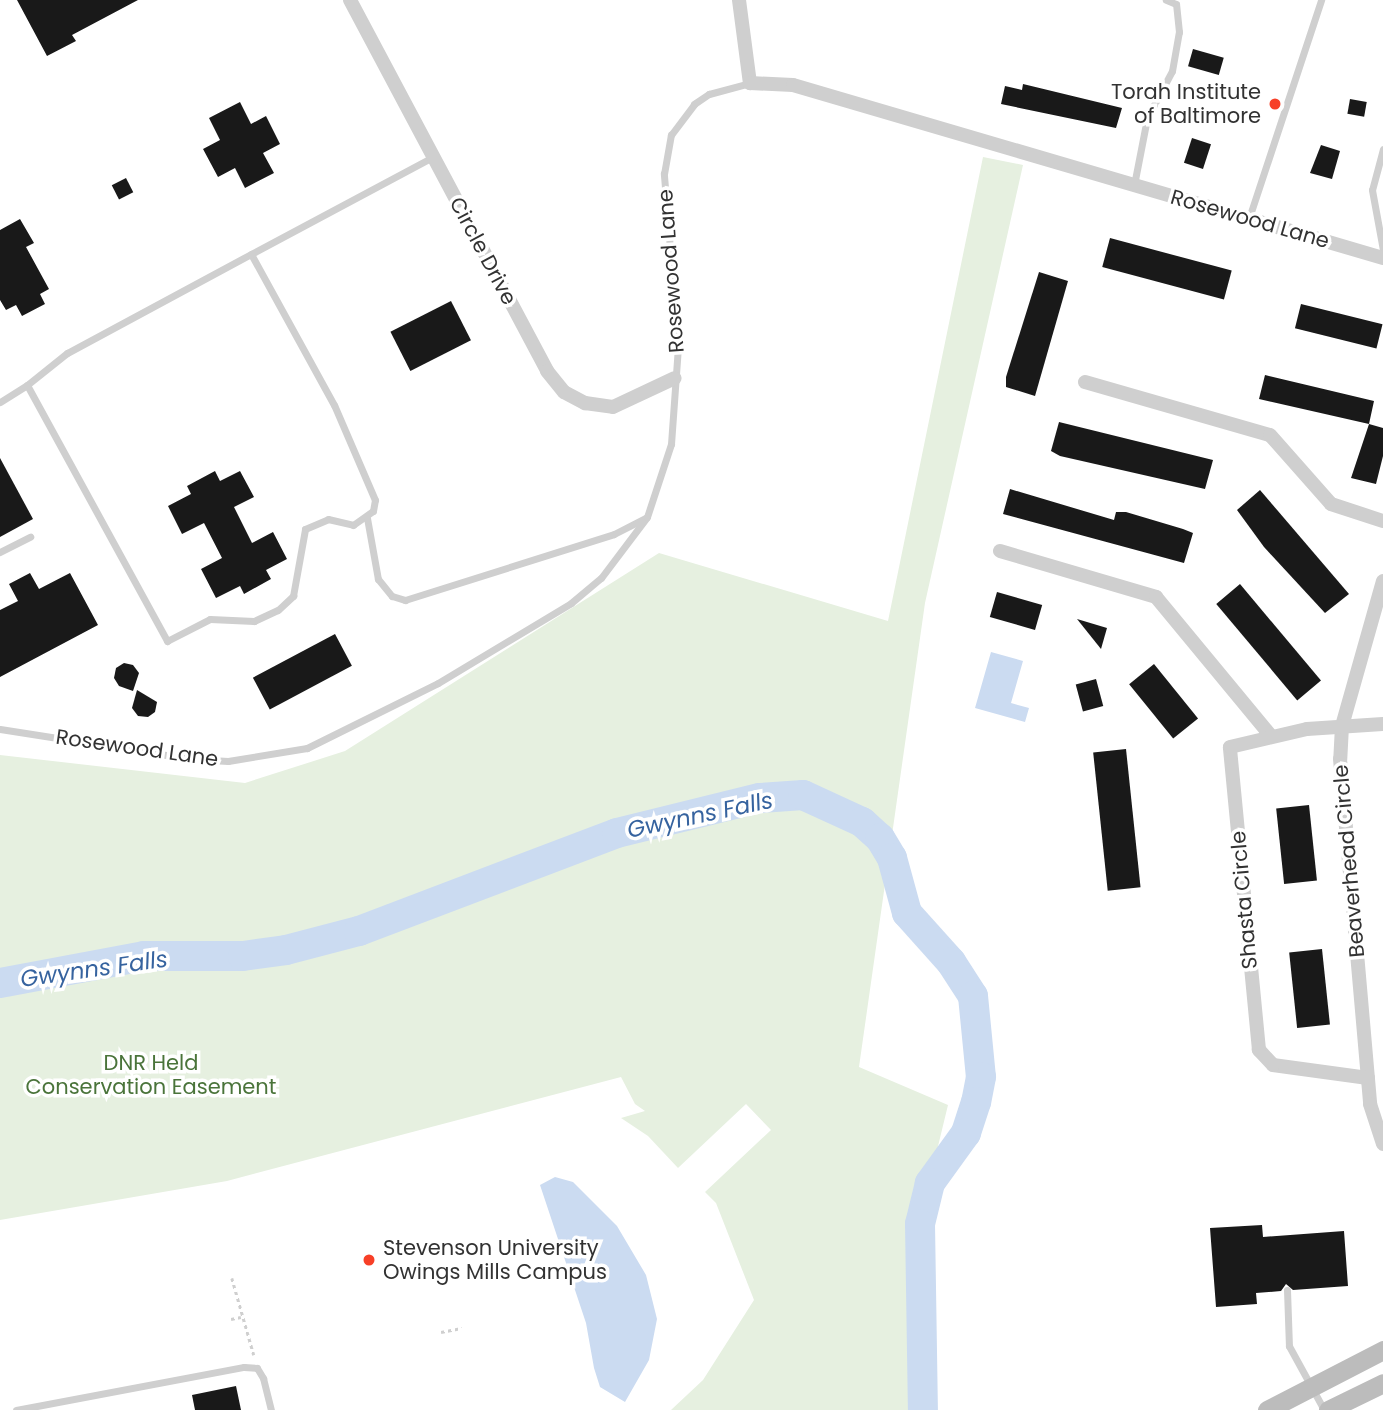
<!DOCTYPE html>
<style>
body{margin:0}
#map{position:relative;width:1383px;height:1410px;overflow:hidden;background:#fff;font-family:Poppins,sans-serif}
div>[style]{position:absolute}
.green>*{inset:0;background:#e6f0e0}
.water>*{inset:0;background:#cbdbf1}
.river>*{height:30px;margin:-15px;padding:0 15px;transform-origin:15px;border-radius:15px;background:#cbdbf1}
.building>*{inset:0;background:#191919;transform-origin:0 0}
.path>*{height:2.5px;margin-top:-1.25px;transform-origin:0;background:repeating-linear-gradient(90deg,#cfcfcf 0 3.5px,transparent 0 7px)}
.lane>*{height:7px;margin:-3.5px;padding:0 3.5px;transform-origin:3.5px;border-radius:3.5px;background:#cfcfcf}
.street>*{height:14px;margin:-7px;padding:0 7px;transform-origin:7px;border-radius:7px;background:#cfcfcf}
.secondary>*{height:19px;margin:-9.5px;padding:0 9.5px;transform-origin:9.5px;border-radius:9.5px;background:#bcbcbc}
.dots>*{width:19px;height:19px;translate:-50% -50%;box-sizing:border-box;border:4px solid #fff;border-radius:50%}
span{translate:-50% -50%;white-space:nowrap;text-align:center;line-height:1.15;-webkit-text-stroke:7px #fff;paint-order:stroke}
.poi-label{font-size:21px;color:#323232}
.right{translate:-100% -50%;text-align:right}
.left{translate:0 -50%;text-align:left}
.street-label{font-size:21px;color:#323232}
.park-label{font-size:21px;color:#4a743a}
.water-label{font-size:23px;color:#36639f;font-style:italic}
</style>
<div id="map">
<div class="green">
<div style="clip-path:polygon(983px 157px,1023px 165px,925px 603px,859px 1067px,948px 1105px,925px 1200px,915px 1282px,924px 1410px,671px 1410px,703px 1380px,754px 1300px,716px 1203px,705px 1192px,771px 1130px,746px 1104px,678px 1168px,648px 1136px,621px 1118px,645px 1111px,635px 1104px,621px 1077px,227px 1181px,0 1220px,0 755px,245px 783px,345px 751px,659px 553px,888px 621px)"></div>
</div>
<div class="water">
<div style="clip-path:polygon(991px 652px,1023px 661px,1011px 703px,1029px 708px,1025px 722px,975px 708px)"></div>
<div style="clip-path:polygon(555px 1177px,573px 1182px,617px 1226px,646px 1275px,657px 1319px,649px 1360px,625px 1402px,600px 1387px,594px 1368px,586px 1323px,540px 1185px)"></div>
</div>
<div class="river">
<div style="left:0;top:983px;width:147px;rotate:-10.6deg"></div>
<div style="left:144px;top:956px;width:99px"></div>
<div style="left:243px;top:956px;width:43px;rotate:-7.9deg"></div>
<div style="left:286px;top:950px;width:75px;rotate:-14.6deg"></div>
<div style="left:359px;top:931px;width:276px;rotate:-20.8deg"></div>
<div style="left:617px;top:833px;width:147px;rotate:-13.8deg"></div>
<div style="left:760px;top:798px;width:43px;rotate:-4deg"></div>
<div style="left:803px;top:795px;width:65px;rotate:24.6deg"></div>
<div style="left:862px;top:822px;width:24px;rotate:42deg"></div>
<div style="left:880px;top:838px;width:23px;rotate:59deg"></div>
<div style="left:892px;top:858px;width:57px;rotate:74.7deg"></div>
<div style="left:907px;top:913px;width:66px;rotate:48.1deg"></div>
<div style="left:951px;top:962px;width:40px;rotate:57.1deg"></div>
<div style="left:973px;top:996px;width:81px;rotate:84.4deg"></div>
<div style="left:981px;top:1077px;width:25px;rotate:101deg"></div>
<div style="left:976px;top:1102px;width:33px;rotate:108deg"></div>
<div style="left:966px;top:1133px;width:62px;rotate:125.8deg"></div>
<div style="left:930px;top:1183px;width:42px;rotate:103.7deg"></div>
<div style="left:920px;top:1224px;width:186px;rotate:89.1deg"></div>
</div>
<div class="building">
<div style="clip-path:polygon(17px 0,138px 0,72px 35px,76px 41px,47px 56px)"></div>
<div style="left:1193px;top:49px;width:32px;height:18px;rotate:16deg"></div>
<div style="clip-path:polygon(1023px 84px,1122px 108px,1116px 128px,1001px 104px,1005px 86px,1022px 90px)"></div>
<div style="left:1350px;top:99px;width:17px;height:15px;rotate:10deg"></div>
<div style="clip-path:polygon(240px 102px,251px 124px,266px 116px,280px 144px,263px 153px,274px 173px,245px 188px,235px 168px,218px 177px,203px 149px,220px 140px,209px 118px)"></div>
<div style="left:1192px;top:138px;width:20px;height:26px;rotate:18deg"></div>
<div style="clip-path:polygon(1321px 145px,1340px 151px,1332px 179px,1310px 173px)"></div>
<div style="left:126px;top:178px;width:16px;height:16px;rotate:63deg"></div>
<div style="clip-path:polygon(20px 219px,34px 243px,26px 247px,49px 289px,40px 294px,45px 304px,22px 316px,16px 305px,6px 310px,0 300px,0 230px)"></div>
<div style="left:1110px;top:238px;width:126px;height:30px;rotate:15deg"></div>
<div style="clip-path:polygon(1039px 272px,1068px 281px,1035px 396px,1006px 387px,1006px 377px)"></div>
<div style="left:451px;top:301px;width:44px;height:68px;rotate:63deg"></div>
<div style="left:1301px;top:304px;width:84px;height:25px;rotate:14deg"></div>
<div style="clip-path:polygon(1265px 375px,1374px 401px,1369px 424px,1383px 428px,1383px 456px,1376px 484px,1351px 478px,1369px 424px,1259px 399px)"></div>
<div style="clip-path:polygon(1059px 422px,1213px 460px,1205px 489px,1060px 456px,1051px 451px)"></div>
<div style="clip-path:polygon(0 458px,33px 519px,0 537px)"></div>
<div style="clip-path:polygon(215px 471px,220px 481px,240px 471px,254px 497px,234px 507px,252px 543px,273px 532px,287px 559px,266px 570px,271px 579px,244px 594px,240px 586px,216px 598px,201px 569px,222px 558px,204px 523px,182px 534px,168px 506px,191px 494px,187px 486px)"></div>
<div style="clip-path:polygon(1010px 489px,1114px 520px,1116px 512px,1126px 512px,1183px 529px,1193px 533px,1184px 563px,1003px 514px)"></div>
<div style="clip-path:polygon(1260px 490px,1349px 594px,1325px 613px,1264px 547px,1237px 510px)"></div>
<div style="clip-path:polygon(30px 573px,39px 589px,70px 573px,98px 625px,0 677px,0 610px,18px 601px,9px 584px)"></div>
<div style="left:1240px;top:584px;width:126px;height:31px;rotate:50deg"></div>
<div style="left:997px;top:592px;width:47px;height:26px;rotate:16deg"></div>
<div style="clip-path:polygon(1077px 619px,1107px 628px,1101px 649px)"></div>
<div style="left:335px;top:634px;width:36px;height:93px;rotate:62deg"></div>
<div style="clip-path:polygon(124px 663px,133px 665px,139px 673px,133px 691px,119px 686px,114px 678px,116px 668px)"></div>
<div style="left:1154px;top:664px;width:70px;height:32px;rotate:51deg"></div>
<div style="left:1096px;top:679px;width:28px;height:21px;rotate:75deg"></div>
<div style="clip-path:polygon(137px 690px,157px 702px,155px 712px,148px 717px,138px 716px,132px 708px)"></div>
<div style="left:1126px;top:749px;width:139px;height:33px;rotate:84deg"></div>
<div style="left:1309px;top:805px;width:76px;height:33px;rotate:84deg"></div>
<div style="left:1322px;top:949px;width:76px;height:33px;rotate:84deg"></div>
<div style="clip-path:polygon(1262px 1225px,1263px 1237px,1344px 1231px,1348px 1286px,1293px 1290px,1286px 1284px,1281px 1291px,1256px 1293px,1257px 1304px,1216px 1307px,1210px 1228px)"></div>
<div style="clip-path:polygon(236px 1386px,241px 1410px,195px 1410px,192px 1395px)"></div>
</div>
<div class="path">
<div style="left:232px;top:1278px;width:80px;rotate:74.1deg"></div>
<div style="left:231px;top:1319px;width:10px;rotate:-11deg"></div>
<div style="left:441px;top:1332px;width:21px;rotate:-11deg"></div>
</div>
<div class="lane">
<div style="left:1383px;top:149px;width:42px;rotate:105deg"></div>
<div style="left:1372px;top:190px;width:61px;rotate:79.6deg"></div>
<div style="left:1134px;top:185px;width:68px;rotate:-79deg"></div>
<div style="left:1147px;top:118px;width:53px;rotate:-62deg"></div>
<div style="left:1172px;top:71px;width:40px;rotate:-80deg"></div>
<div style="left:1179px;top:32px;width:28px;rotate:-96deg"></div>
<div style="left:1176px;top:4px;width:11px;rotate:-158deg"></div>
<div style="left:1249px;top:218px;width:230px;rotate:-71.7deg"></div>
<div style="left:251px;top:254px;width:209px;rotate:151.7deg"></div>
<div style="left:67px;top:353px;width:51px;rotate:141.3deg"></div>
<div style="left:27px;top:385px;width:292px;rotate:61.3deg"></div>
<div style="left:167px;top:641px;width:48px;rotate:-27.1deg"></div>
<div style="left:210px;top:619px;width:44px;rotate:2.6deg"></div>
<div style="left:254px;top:621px;width:26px;rotate:-25deg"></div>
<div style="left:278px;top:610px;width:21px;rotate:-43deg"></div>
<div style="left:293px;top:596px;width:68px;rotate:-79.8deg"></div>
<div style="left:305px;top:529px;width:25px;rotate:-23deg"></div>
<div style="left:328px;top:519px;width:26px;rotate:13deg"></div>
<div style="left:353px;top:525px;width:24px;rotate:-35deg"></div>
<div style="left:373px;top:511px;width:11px;rotate:-80deg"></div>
<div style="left:375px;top:500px;width:103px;rotate:-113.3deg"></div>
<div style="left:334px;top:405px;width:172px;rotate:-118.8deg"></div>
<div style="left:251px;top:254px;width:206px;rotate:-28.1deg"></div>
<div style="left:0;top:402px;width:32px;rotate:-32deg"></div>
<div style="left:367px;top:518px;width:62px;rotate:79.8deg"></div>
<div style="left:378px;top:579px;width:22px;rotate:51deg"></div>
<div style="left:392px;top:596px;width:14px;rotate:17deg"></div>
<div style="left:405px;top:600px;width:219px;rotate:-17.5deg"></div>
<div style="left:614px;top:534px;width:36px;rotate:-27deg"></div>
<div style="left:0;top:552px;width:34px;rotate:-27deg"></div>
<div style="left:0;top:729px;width:194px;rotate:8.9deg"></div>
<div style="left:192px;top:759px;width:36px;rotate:3deg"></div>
<div style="left:228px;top:761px;width:80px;rotate:-9.3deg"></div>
<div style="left:307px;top:748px;width:146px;rotate:-26.4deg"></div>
<div style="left:438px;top:683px;width:155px;rotate:-31deg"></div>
<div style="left:571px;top:603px;width:39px;rotate:-40deg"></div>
<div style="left:601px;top:578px;width:76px;rotate:-53deg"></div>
<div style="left:647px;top:517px;width:77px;rotate:-71.8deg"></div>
<div style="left:671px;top:444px;width:98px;rotate:-85.9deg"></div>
<div style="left:678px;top:346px;width:173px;rotate:-94.7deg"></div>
<div style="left:664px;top:174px;width:40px;rotate:-80deg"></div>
<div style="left:671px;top:135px;width:39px;rotate:-53deg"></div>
<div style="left:694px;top:104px;width:18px;rotate:-34deg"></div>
<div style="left:709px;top:94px;width:42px;rotate:-15deg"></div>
<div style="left:1287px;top:1290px;width:56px;rotate:88deg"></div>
<div style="left:1289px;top:1346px;width:73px;rotate:61.3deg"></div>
<div style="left:16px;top:1410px;width:232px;rotate:-10.7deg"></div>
<div style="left:244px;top:1367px;width:13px;rotate:4deg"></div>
<div style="left:257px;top:1368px;width:12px;rotate:59deg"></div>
<div style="left:263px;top:1378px;width:33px;rotate:76deg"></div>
</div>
<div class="street">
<div style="left:350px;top:0;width:420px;rotate:62deg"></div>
<div style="left:547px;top:371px;width:27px;rotate:51deg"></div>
<div style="left:564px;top:392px;width:24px;rotate:28deg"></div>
<div style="left:585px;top:403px;width:28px;rotate:8deg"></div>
<div style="left:613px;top:407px;width:68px;rotate:-25.1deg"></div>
<div style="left:739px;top:0;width:84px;rotate:82.5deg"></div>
<div style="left:750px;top:83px;width:43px;rotate:2.7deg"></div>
<div style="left:793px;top:85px;width:615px;rotate:16.34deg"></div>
<div style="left:1085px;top:382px;width:192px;rotate:16deg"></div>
<div style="left:1270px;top:435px;width:92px;rotate:48.5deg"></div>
<div style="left:1331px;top:504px;width:55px;rotate:18.1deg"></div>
<div style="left:1000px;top:551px;width:163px;rotate:16.4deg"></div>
<div style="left:1156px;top:597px;width:180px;rotate:50.4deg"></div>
<div style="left:1383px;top:581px;width:151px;rotate:105.8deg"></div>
<div style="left:1342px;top:726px;width:33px;rotate:93deg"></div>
<div style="left:1340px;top:759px;width:346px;rotate:85deg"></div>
<div style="left:1370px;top:1104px;width:42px;rotate:72deg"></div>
<div style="left:1368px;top:1078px;width:96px;rotate:-172.2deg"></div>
<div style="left:1273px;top:1065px;width:21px;rotate:-133deg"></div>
<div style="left:1259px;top:1050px;width:304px;rotate:-95.5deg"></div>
<div style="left:1230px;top:747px;width:79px;rotate:-13.2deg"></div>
<div style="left:1307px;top:729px;width:76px;rotate:-3.8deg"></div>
</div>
<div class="secondary">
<div style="left:1267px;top:1410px;width:131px;rotate:-27.3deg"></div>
<div style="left:1328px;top:1410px;width:61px;rotate:-26.1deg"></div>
</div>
<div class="dots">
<div style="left:1275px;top:104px;background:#f73f27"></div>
<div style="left:369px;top:1260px;background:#f73f27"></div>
</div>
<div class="poi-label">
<span class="right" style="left:1261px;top:104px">Torah Institute<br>of Baltimore</span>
<span class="left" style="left:383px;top:1260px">Stevenson University<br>Owings Mills Campus</span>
</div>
<div class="street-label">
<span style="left:1250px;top:219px;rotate:16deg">Rosewood Lane</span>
<span style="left:483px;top:251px;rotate:62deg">Circle Drive</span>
<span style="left:671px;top:271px;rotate:-94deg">Rosewood Lane</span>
<span style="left:137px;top:748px;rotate:8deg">Rosewood Lane</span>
<span style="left:1349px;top:861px;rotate:-95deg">Beaverhead Circle</span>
<span style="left:1244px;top:900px;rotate:-95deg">Shasta Circle</span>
</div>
<div class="park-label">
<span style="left:151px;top:1075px">DNR Held<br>Conservation Easement</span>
</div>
<div class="water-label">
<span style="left:700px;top:815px;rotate:-12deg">Gwynns Falls</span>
<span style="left:94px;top:969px;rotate:-8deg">Gwynns Falls</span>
</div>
</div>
